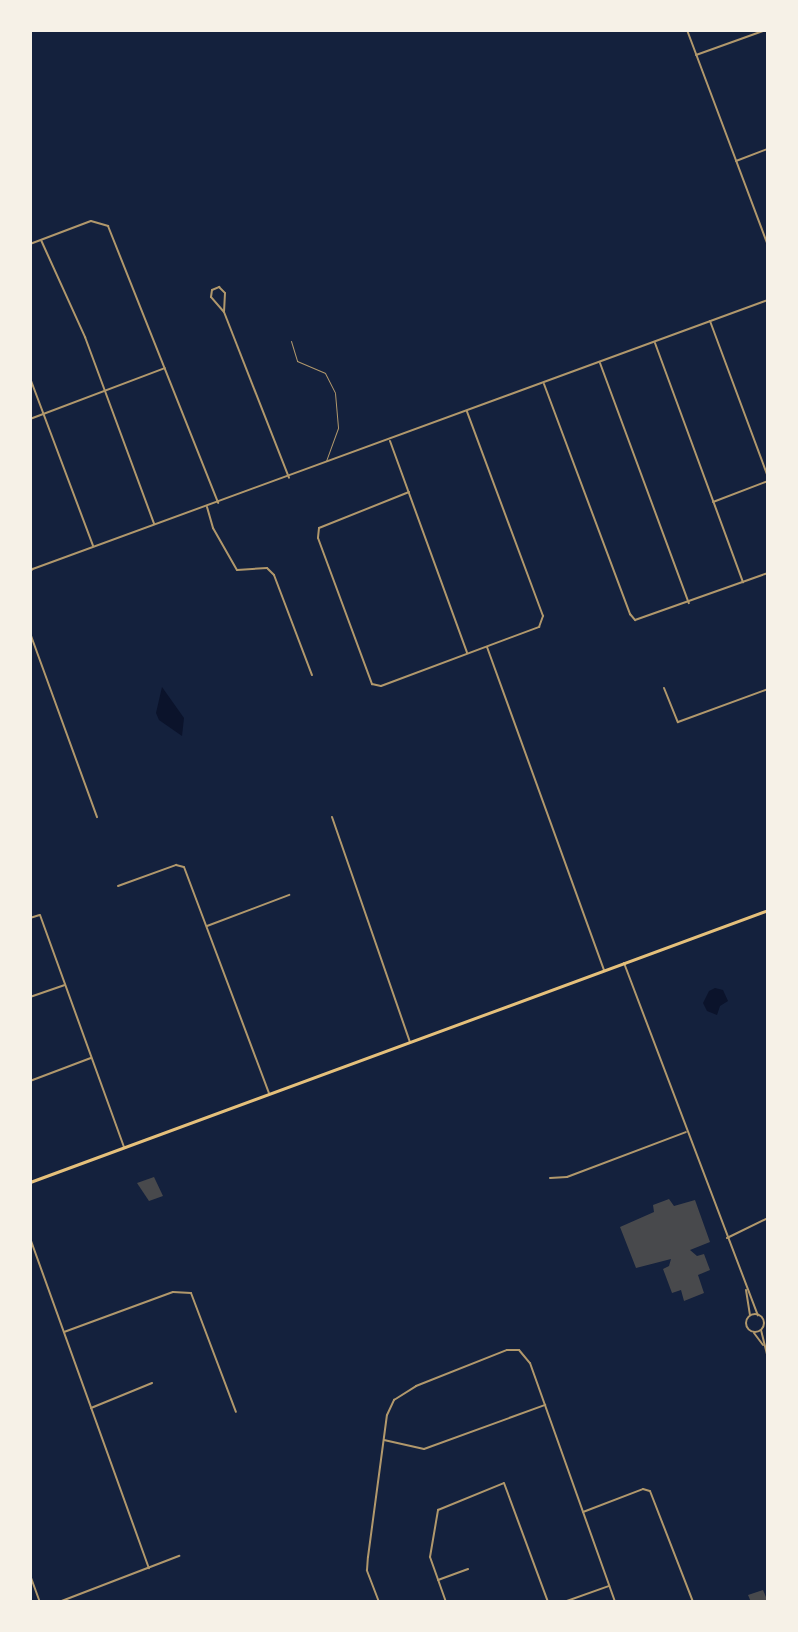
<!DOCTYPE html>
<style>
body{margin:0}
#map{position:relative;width:798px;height:1632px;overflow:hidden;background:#14213d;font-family:Poppins,sans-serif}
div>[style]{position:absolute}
.water>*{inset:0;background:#0b132b}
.building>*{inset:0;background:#48494c}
.service>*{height:1px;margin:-0.5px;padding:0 0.5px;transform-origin:0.5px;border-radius:0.5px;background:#b1986c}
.minor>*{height:2px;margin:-1px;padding:0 1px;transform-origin:1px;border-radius:1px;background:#b1986c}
.tertiary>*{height:2px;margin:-1px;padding:0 1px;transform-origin:1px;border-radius:1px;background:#b1986c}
.tertiary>.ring{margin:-1px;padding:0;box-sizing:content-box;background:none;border:2px solid #b1986c;border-radius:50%}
.secondary>*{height:3px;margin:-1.5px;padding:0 1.5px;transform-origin:1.5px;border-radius:1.5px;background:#e5c07b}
span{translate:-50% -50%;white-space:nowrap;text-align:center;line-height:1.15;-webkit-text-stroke:5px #f6f1e7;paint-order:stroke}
.frame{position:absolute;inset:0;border:32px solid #f6f1e7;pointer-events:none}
</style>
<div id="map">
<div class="water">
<div style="clip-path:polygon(162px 687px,184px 718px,182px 736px,159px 720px,156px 713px)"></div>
<div style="clip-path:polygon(715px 988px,723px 990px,728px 1001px,720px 1006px,717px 1015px,707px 1011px,703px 1003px,709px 991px)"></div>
</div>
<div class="building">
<div style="clip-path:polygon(154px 1177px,163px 1196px,149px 1201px,137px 1183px)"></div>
<div style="clip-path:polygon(669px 1199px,674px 1206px,695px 1200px,710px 1242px,690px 1250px,697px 1256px,704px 1254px,710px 1270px,698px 1275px,704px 1293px,684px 1301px,681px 1290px,672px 1293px,663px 1269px,669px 1266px,671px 1259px,636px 1268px,620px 1227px,654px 1212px,653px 1205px)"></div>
<div style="clip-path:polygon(763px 1590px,768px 1602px,751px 1602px,748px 1595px)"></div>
</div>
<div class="service">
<div style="left:291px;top:341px;width:21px;rotate:73deg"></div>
<div style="left:297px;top:361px;width:30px;rotate:23deg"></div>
<div style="left:325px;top:373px;width:22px;rotate:63deg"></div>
<div style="left:335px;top:393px;width:35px;rotate:85deg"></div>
<div style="left:338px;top:428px;width:35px;rotate:110deg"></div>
</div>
<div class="minor">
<div style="left:696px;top:55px;width:74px;rotate:-19.7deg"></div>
<div style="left:736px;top:161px;width:34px;rotate:-21deg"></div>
<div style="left:41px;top:240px;width:107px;rotate:65.6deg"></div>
<div style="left:85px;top:337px;width:199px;rotate:69.7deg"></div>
<div style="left:30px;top:244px;width:65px;rotate:-20.7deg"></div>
<div style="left:91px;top:221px;width:18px;rotate:16deg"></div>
<div style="left:108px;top:226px;width:298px;rotate:68.3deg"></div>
<div style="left:224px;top:312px;width:20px;rotate:-131deg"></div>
<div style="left:211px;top:297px;width:7px;rotate:-82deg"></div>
<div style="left:212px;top:290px;width:8px;rotate:-23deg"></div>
<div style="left:219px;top:287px;width:8px;rotate:45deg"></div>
<div style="left:225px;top:293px;width:19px;rotate:93deg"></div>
<div style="left:224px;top:312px;width:178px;rotate:68.6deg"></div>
<div style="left:710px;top:321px;width:166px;rotate:69.6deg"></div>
<div style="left:655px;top:343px;width:255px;rotate:69.8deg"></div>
<div style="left:600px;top:363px;width:256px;rotate:69.7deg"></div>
<div style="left:30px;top:378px;width:179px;rotate:69.4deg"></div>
<div style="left:544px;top:384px;width:246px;rotate:69.5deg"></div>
<div style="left:630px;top:614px;width:8px;rotate:50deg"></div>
<div style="left:635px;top:620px;width:141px;rotate:-19.5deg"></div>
<div style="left:30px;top:419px;width:144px;rotate:-20.7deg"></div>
<div style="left:390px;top:441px;width:225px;rotate:70deg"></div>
<div style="left:409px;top:492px;width:97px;rotate:158.2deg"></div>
<div style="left:319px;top:528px;width:10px;rotate:96deg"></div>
<div style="left:318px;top:538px;width:156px;rotate:69.7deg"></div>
<div style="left:372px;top:684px;width:9px;rotate:13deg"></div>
<div style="left:381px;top:686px;width:169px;rotate:-20.5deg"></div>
<div style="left:539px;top:627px;width:12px;rotate:-70deg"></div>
<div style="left:543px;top:616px;width:218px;rotate:-110.4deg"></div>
<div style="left:713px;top:502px;width:59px;rotate:-20.9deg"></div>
<div style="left:207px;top:507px;width:22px;rotate:74deg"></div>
<div style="left:213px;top:528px;width:48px;rotate:60.3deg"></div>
<div style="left:237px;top:570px;width:30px;rotate:-4deg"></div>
<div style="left:267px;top:568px;width:10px;rotate:45deg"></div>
<div style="left:274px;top:575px;width:107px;rotate:69.2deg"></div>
<div style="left:30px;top:564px;width:6px;rotate:72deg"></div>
<div style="left:30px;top:633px;width:196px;rotate:70deg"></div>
<div style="left:487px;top:647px;width:344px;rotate:70.1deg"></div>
<div style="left:664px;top:688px;width:37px;rotate:68deg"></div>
<div style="left:678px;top:722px;width:96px;rotate:-20.1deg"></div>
<div style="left:332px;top:817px;width:238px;rotate:70.9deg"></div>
<div style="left:118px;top:886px;width:62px;rotate:-19.9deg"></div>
<div style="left:176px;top:865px;width:8px;rotate:14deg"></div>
<div style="left:184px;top:867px;width:241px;rotate:69.4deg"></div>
<div style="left:30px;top:918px;width:10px;rotate:-17deg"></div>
<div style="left:40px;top:915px;width:247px;rotate:70.1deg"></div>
<div style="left:207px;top:926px;width:88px;rotate:-20.7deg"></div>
<div style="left:30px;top:997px;width:36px;rotate:-19deg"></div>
<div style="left:30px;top:1081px;width:65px;rotate:-20.7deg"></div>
<div style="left:550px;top:1178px;width:17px;rotate:-3deg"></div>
<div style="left:567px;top:1177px;width:127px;rotate:-20.7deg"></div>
<div style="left:30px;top:1238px;width:351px;rotate:70.2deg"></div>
<div style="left:727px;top:1238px;width:46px;rotate:-26deg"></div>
<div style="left:64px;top:1332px;width:116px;rotate:-20.2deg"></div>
<div style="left:173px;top:1292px;width:18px;rotate:3deg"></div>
<div style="left:191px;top:1293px;width:127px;rotate:69.3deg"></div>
<div style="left:91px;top:1408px;width:66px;rotate:-22.3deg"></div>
<div style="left:384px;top:1440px;width:41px;rotate:12.7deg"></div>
<div style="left:424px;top:1449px;width:129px;rotate:-20deg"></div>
<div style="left:583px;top:1512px;width:64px;rotate:-21deg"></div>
<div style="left:643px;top:1489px;width:7px;rotate:16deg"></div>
<div style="left:650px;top:1491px;width:119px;rotate:68.8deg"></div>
<div style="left:438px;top:1580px;width:32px;rotate:-20deg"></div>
<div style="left:59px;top:1602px;width:129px;rotate:-21deg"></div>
<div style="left:379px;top:1602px;width:34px;rotate:-111deg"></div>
<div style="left:367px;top:1570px;width:13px;rotate:-86deg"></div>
<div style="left:368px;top:1557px;width:143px;rotate:-82.4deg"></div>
<div style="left:387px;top:1415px;width:17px;rotate:-65deg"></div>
<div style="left:394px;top:1400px;width:26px;rotate:-32deg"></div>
<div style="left:416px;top:1386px;width:98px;rotate:-21.6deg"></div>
<div style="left:507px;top:1350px;width:12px"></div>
<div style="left:519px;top:1350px;width:17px;rotate:50deg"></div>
<div style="left:530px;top:1363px;width:254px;rotate:70.4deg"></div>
<div style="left:446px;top:1602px;width:48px;rotate:-109.6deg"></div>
<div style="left:430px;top:1557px;width:48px;rotate:-80.3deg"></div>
<div style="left:438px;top:1510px;width:71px;rotate:-22.2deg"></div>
<div style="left:504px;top:1483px;width:127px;rotate:69.7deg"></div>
<div style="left:564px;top:1602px;width:48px;rotate:-19.6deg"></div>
</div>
<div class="tertiary">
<div style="left:687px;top:30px;width:231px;rotate:69.4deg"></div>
<div style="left:30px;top:570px;width:786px;rotate:-20.1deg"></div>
<div style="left:624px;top:963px;width:377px;rotate:69.2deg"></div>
<div style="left:746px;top:1290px;width:25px;rotate:81deg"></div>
<div class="ring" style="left:746px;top:1314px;width:16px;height:16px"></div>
<div style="left:761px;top:1330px;width:29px;rotate:76deg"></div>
<div style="left:754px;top:1333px;width:15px;rotate:53deg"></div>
<div style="left:30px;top:1575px;width:29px;rotate:70deg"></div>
</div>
<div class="secondary">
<div style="left:30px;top:1182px;width:787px;rotate:-20.23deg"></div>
</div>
<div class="frame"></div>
</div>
